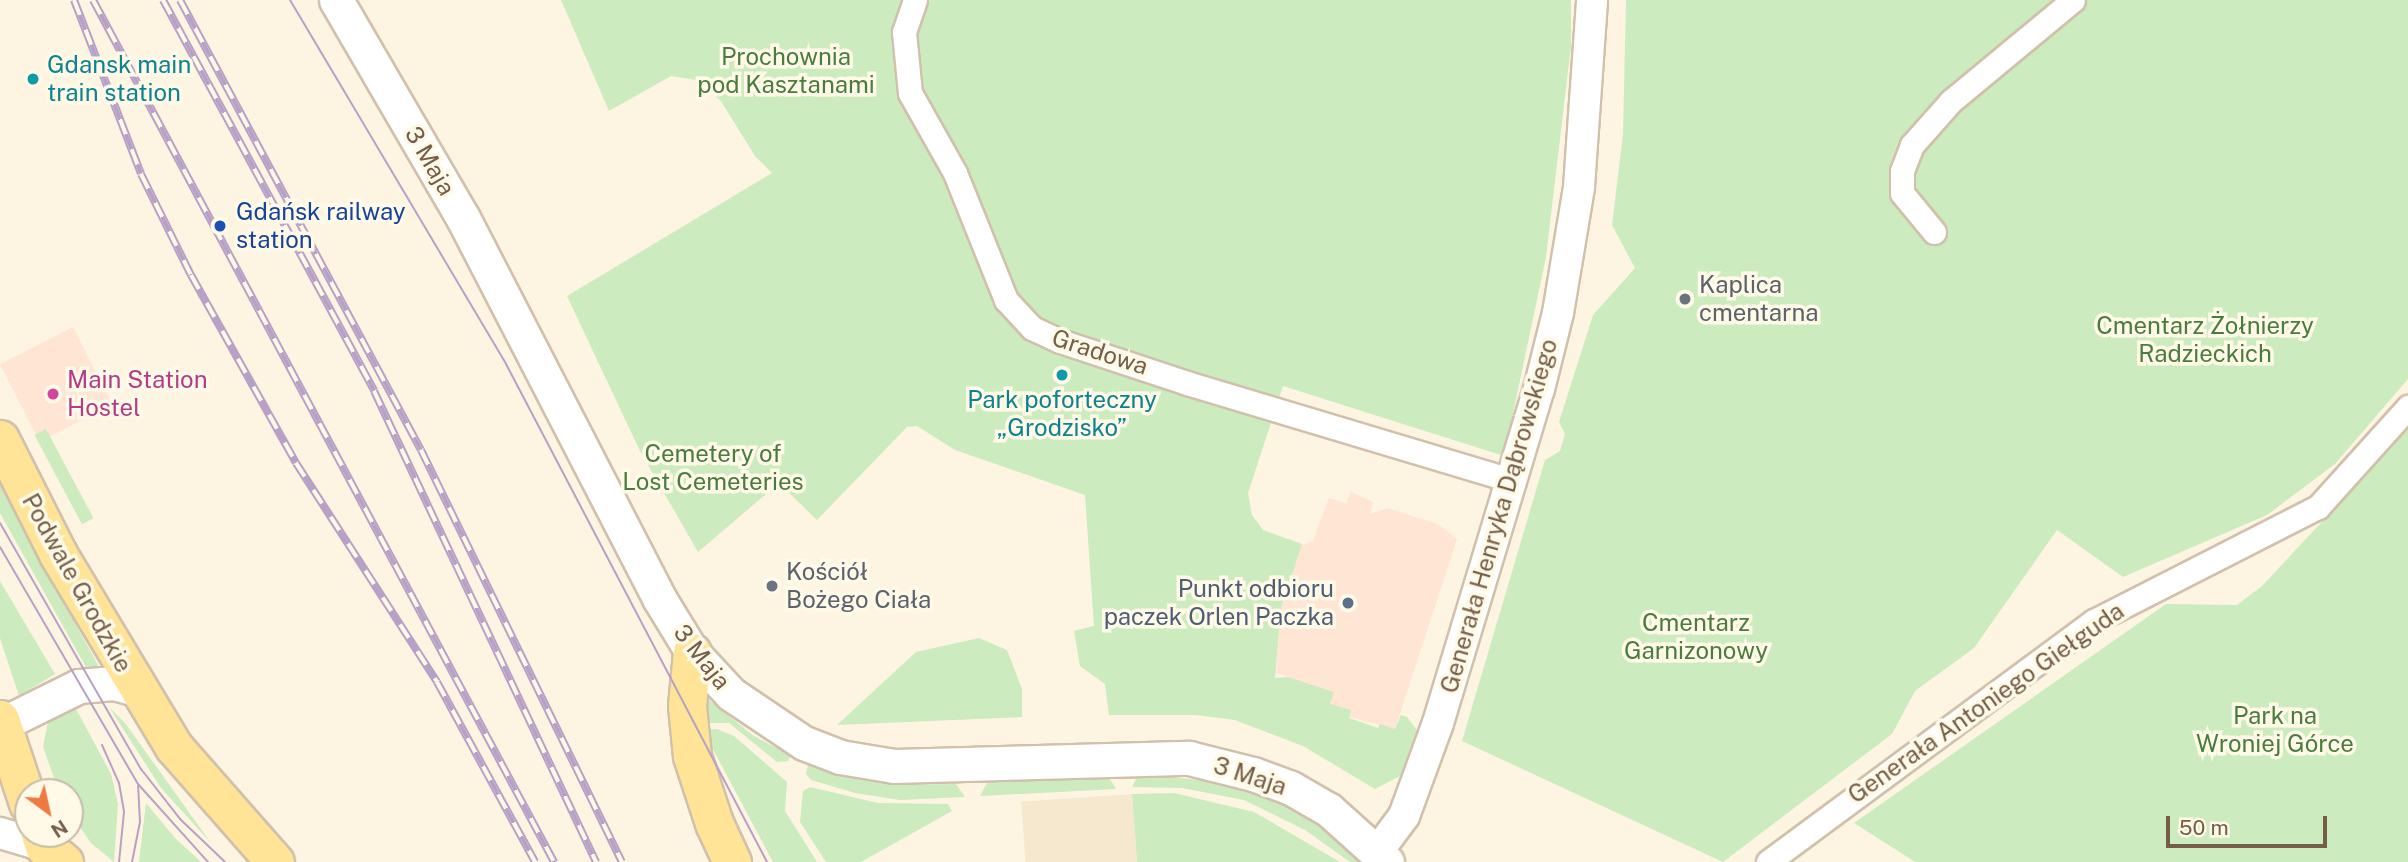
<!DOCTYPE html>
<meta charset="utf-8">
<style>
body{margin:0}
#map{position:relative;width:2408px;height:862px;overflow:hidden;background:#fdf5e1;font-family:"Public Sans",sans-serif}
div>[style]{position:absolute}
.residential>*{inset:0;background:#f5e8cf;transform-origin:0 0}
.commercial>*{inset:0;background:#fee5d4;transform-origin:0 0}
.green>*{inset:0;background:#ccebbf;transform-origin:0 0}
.roads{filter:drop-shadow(2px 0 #d1c0ab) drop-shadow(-2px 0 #d1c0ab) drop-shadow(0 2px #d1c0ab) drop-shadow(0 -2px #d1c0ab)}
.minor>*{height:23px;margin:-11.5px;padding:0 11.5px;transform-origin:11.5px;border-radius:11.5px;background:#fff}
.tertiary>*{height:30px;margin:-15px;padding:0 15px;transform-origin:15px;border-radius:15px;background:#fff}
.secondary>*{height:33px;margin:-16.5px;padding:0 16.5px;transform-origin:16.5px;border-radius:16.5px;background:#fff}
.primary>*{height:37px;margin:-18.5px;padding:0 18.5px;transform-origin:18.5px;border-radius:18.5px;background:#ffe497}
.tram>*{height:2px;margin:-1px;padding:0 1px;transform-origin:1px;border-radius:1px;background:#b9a0c7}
.rail>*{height:8px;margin-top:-4px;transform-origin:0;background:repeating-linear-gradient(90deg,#fff9e8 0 16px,#b9a0c7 0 32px);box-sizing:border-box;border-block:2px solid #b9a0c7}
.dots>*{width:19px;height:19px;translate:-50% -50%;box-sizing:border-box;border:4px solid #fff9e8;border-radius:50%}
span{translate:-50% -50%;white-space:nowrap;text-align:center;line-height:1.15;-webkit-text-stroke:7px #fff9e8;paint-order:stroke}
.park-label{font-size:24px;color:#4a7c3f}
.culture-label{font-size:24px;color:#0d838f}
.left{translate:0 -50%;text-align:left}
.street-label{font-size:24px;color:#755d47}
.transit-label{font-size:24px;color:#164399}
.worship-label{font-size:24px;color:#5b616d}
.hotel-label{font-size:24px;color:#b23c85}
.service-label{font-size:24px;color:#4e5e75}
.right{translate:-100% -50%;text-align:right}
.north{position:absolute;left:14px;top:778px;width:70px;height:70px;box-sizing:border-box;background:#fff9e8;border:2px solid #c8bba8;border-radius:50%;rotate:147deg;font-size:19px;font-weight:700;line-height:28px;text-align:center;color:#755d47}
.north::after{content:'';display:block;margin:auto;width:24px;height:32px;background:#ed7a41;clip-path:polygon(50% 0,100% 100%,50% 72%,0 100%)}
.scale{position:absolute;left:2166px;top:816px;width:161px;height:32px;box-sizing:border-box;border:4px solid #755d47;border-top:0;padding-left:9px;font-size:21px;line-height:24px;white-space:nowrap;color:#755d47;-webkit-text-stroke:5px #fff9e8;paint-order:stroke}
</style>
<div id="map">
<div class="residential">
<div style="left:1132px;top:794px;width:68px;height:111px;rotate:86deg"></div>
</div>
<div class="commercial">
<div style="left:73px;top:327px;width:87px;height:82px;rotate:63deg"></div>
<div style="clip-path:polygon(1351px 492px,1373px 502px,1370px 514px,1387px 508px,1438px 524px,1457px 539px,1395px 729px,1349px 717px,1329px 704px,1333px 692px,1276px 673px,1281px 608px,1301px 546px,1313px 541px,1329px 498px,1346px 503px)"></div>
</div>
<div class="green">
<div style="clip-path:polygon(561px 0,1571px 0,1571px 46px,1546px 257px,1504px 456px,1283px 386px,1248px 493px,1252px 515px,1263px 530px,1302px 544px,1281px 608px,1275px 678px,1288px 677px,1334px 692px,1330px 704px,1351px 710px,1349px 718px,1378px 728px,1380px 724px,1395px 729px,1401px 715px,1407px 717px,1417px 730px,1400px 776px,1375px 789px,1303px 746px,1235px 720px,1196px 715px,1109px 715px,1105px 684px,1080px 666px,1074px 631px,1094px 626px,1085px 495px,955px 450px,917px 426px,907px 427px,817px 520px,779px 483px,698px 552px,640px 451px,567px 296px,772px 173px,755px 156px,721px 101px,696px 80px,671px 76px,609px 111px)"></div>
<div style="clip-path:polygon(1626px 0,2408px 0,2408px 379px,2335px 464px,2267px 515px,2123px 577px,2057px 530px,1974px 648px,1915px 691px,1892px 734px,1723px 862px,1462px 741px,1545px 460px,1560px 451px,1565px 434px,1559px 422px,1593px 315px,1635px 268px,1612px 225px,1623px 134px)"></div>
<div style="clip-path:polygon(2408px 419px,2408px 862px,1915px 862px,1854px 823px,2166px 604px,2237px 605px,2262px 586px,2348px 494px)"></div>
<div style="left:46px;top:429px;width:101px;height:13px;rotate:62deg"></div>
<div style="clip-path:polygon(0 482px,40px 560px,102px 672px,87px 669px,0 513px)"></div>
<div style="clip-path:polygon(0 581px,55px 674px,19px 696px,0 638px)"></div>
<div style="clip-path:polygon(979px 638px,1007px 650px,1022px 689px,1022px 717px,837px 725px,916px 652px)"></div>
<div style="clip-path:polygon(704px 696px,754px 736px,791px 756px,788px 761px,777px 762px,729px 723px,701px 723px)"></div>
<div style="clip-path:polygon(74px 705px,111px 774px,118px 804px,114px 862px,91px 843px,70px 813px,70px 792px,59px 792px,43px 747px,48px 721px,54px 712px)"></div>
<div style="clip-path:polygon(109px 707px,125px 723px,211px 843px,161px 788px)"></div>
<div style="clip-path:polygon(717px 729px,734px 736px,787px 782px,785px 811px,817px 862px,773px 862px,708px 740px,705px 730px)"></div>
<div style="clip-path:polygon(808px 764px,892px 785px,956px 784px,965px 797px,900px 800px,855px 793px,811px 780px,806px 774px)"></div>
<div style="clip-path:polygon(1139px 773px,1232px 784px,1282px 802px,1323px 825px,1370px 862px,1350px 862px,1305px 830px,1244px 800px,1182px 788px,1132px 787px)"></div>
<div style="clip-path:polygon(1107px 774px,1116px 789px,980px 796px,988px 781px)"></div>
<div style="clip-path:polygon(810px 787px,878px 803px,948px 804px,952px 811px,861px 862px,826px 862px,800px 822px,803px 791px)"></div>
<div style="clip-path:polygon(1174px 793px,1254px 812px,1340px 862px,1137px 862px,1132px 794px)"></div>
<div style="clip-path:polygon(146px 803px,175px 838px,201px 862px,139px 862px)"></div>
</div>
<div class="roads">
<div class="minor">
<div style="left:915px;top:0;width:34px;rotate:109deg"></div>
<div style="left:904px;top:32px;width:61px;rotate:84.4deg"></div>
<div style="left:910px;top:93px;width:92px;rotate:60.6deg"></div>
<div style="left:955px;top:173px;width:137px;rotate:68.1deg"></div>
<div style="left:1006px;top:300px;width:38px;rotate:47deg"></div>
<div style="left:1032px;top:328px;width:31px;rotate:25deg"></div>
<div style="left:1060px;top:341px;width:134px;rotate:18.3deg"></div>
<div style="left:1187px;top:383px;width:341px;rotate:16.7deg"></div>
<div style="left:1934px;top:232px;width:50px;rotate:-129.4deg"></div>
<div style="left:1902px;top:193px;width:22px;rotate:-90deg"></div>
<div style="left:1902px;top:171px;width:28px;rotate:-69deg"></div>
<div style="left:1912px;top:145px;width:59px;rotate:-48.4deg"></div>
<div style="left:1951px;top:101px;width:158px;rotate:-39.6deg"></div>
<div style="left:1768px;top:862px;width:405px;rotate:-36.5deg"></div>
<div style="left:2094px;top:621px;width:251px;rotate:-27deg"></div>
<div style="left:2318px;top:507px;width:135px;rotate:-48deg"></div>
</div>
<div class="tertiary">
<div style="left:0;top:833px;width:46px;rotate:16.5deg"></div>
<div style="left:1378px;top:851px;width:44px;rotate:-53.4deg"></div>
<div style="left:1404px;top:816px;width:99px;rotate:-69.9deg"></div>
<div style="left:1438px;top:723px;width:349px;rotate:-73.2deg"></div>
<div style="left:1539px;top:389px;width:78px;rotate:-76deg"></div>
<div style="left:1558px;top:313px;width:128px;rotate:-80.5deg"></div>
<div style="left:1579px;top:187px;width:187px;rotate:-86deg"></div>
</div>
<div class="secondary">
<div style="left:336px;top:0;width:252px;rotate:59.8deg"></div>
<div style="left:463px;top:218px;width:428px;rotate:62.7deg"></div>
<div style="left:659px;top:598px;width:63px;rotate:58.6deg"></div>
<div style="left:692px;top:652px;width:57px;rotate:47.1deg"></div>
<div style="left:731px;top:694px;width:88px;rotate:33.9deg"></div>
<div style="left:804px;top:743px;width:39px;rotate:21deg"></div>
<div style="left:840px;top:757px;width:55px;rotate:9.5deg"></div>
<div style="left:894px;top:766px;width:295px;rotate:-1.6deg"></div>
<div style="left:1189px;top:758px;width:66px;rotate:14deg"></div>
<div style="left:1253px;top:774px;width:40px;rotate:20.2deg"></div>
<div style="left:1291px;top:788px;width:44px;rotate:30.1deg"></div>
<div style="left:1329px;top:810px;width:78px;rotate:41.9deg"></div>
<div style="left:2px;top:724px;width:86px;rotate:-26.3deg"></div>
<div style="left:79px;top:686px;width:35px;rotate:-5deg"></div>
<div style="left:114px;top:683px;width:24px;rotate:15deg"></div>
</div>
<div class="primary">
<div style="left:0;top:439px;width:129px;rotate:63.2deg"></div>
<div style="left:58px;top:554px;width:225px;rotate:59deg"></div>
<div style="left:174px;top:747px;width:153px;rotate:48.7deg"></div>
<div style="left:692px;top:652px;width:54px;rotate:95.3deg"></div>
<div style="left:687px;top:706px;width:50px;rotate:84.3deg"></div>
<div style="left:692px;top:756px;width:71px;rotate:71.8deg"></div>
<div style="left:714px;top:823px;width:43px;rotate:65.2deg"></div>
<div style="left:0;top:719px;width:89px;rotate:71.6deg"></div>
<div style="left:40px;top:834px;width:13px;rotate:72deg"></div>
<div style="left:44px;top:846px;width:26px;rotate:39deg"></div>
</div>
</div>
<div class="tram">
<div style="left:290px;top:0;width:423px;rotate:59.3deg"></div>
<div style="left:506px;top:364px;width:562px;rotate:62.34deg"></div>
<div style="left:0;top:523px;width:284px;rotate:60.2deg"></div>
<div style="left:141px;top:769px;width:63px;rotate:52deg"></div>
<div style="left:180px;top:819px;width:62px;rotate:43.7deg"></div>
<div style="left:0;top:547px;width:274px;rotate:59.8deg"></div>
<div style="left:138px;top:784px;width:105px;rotate:48.1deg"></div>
<div style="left:102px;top:745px;width:42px;rotate:65.9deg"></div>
<div style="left:119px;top:783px;width:29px;rotate:80deg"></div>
<div style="left:124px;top:812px;width:50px;rotate:95.7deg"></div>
<div style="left:132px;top:862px;width:41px;rotate:-78.7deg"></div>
<div style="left:140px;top:822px;width:36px;rotate:-93deg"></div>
</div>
<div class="rail">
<div style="left:74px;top:0;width:186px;rotate:68.9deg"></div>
<div style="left:141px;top:174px;width:113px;rotate:63.7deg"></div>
<div style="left:191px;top:275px;width:215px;rotate:60.8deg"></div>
<div style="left:296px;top:463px;width:260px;rotate:57.2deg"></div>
<div style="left:437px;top:682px;width:205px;rotate:61.4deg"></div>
<div style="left:93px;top:0;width:978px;rotate:61.86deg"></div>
<div style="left:163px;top:0;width:444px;rotate:61.6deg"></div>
<div style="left:374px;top:391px;width:521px;rotate:64.76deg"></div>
<div style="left:180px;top:0;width:510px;rotate:61.83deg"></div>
<div style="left:421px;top:450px;width:458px;rotate:64deg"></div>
</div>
<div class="dots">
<div style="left:33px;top:79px;background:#0f9aa8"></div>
<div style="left:220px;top:226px;background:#1a4fb4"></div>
<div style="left:1685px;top:299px;background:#6b7280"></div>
<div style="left:1062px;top:375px;background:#0f9aa8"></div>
<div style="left:53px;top:394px;background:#d1479c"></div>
<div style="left:772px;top:586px;background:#6b7280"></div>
<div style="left:1348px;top:603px;background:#5c6f8a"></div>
</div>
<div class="park-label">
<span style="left:786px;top:71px">Prochownia<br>pod Kasztanami</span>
<span style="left:2205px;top:340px">Cmentarz Żołnierzy<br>Radzieckich</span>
<span style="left:713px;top:468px">Cemetery of<br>Lost Cemeteries</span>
<span style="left:1696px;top:637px">Cmentarz<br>Garnizonowy</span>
<span style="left:2275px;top:730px">Park na<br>Wroniej Górce</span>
</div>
<div class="culture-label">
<span class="left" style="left:47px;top:79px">Gdansk main<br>train station</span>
<span style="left:1062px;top:414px">Park poforteczny<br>„Grodzisko”</span>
</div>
<div class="street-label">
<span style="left:430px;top:161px;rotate:60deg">3 Maja</span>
<span style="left:1100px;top:352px;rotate:18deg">Gradowa</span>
<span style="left:1499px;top:516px;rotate:-74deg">Generała Henryka Dąbrowskiego</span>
<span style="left:77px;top:583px;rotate:61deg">Podwale Grodzkie</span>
<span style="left:702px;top:657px;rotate:52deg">3 Maja</span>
<span style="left:1986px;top:703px;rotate:-35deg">Generała Antoniego Giełguda</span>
<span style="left:1250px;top:776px;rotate:18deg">3 Maja</span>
</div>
<div class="transit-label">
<span class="left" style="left:236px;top:226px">Gdańsk railway<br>station</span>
</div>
<div class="worship-label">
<span class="left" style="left:1699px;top:299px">Kaplica<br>cmentarna</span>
<span class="left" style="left:786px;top:586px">Kościół<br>Bożego Ciała</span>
</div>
<div class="hotel-label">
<span class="left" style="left:67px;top:394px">Main Station<br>Hostel</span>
</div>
<div class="service-label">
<span class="right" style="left:1334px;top:603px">Punkt odbioru<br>paczek Orlen Paczka</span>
</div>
<div class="north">N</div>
<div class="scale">50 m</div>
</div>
